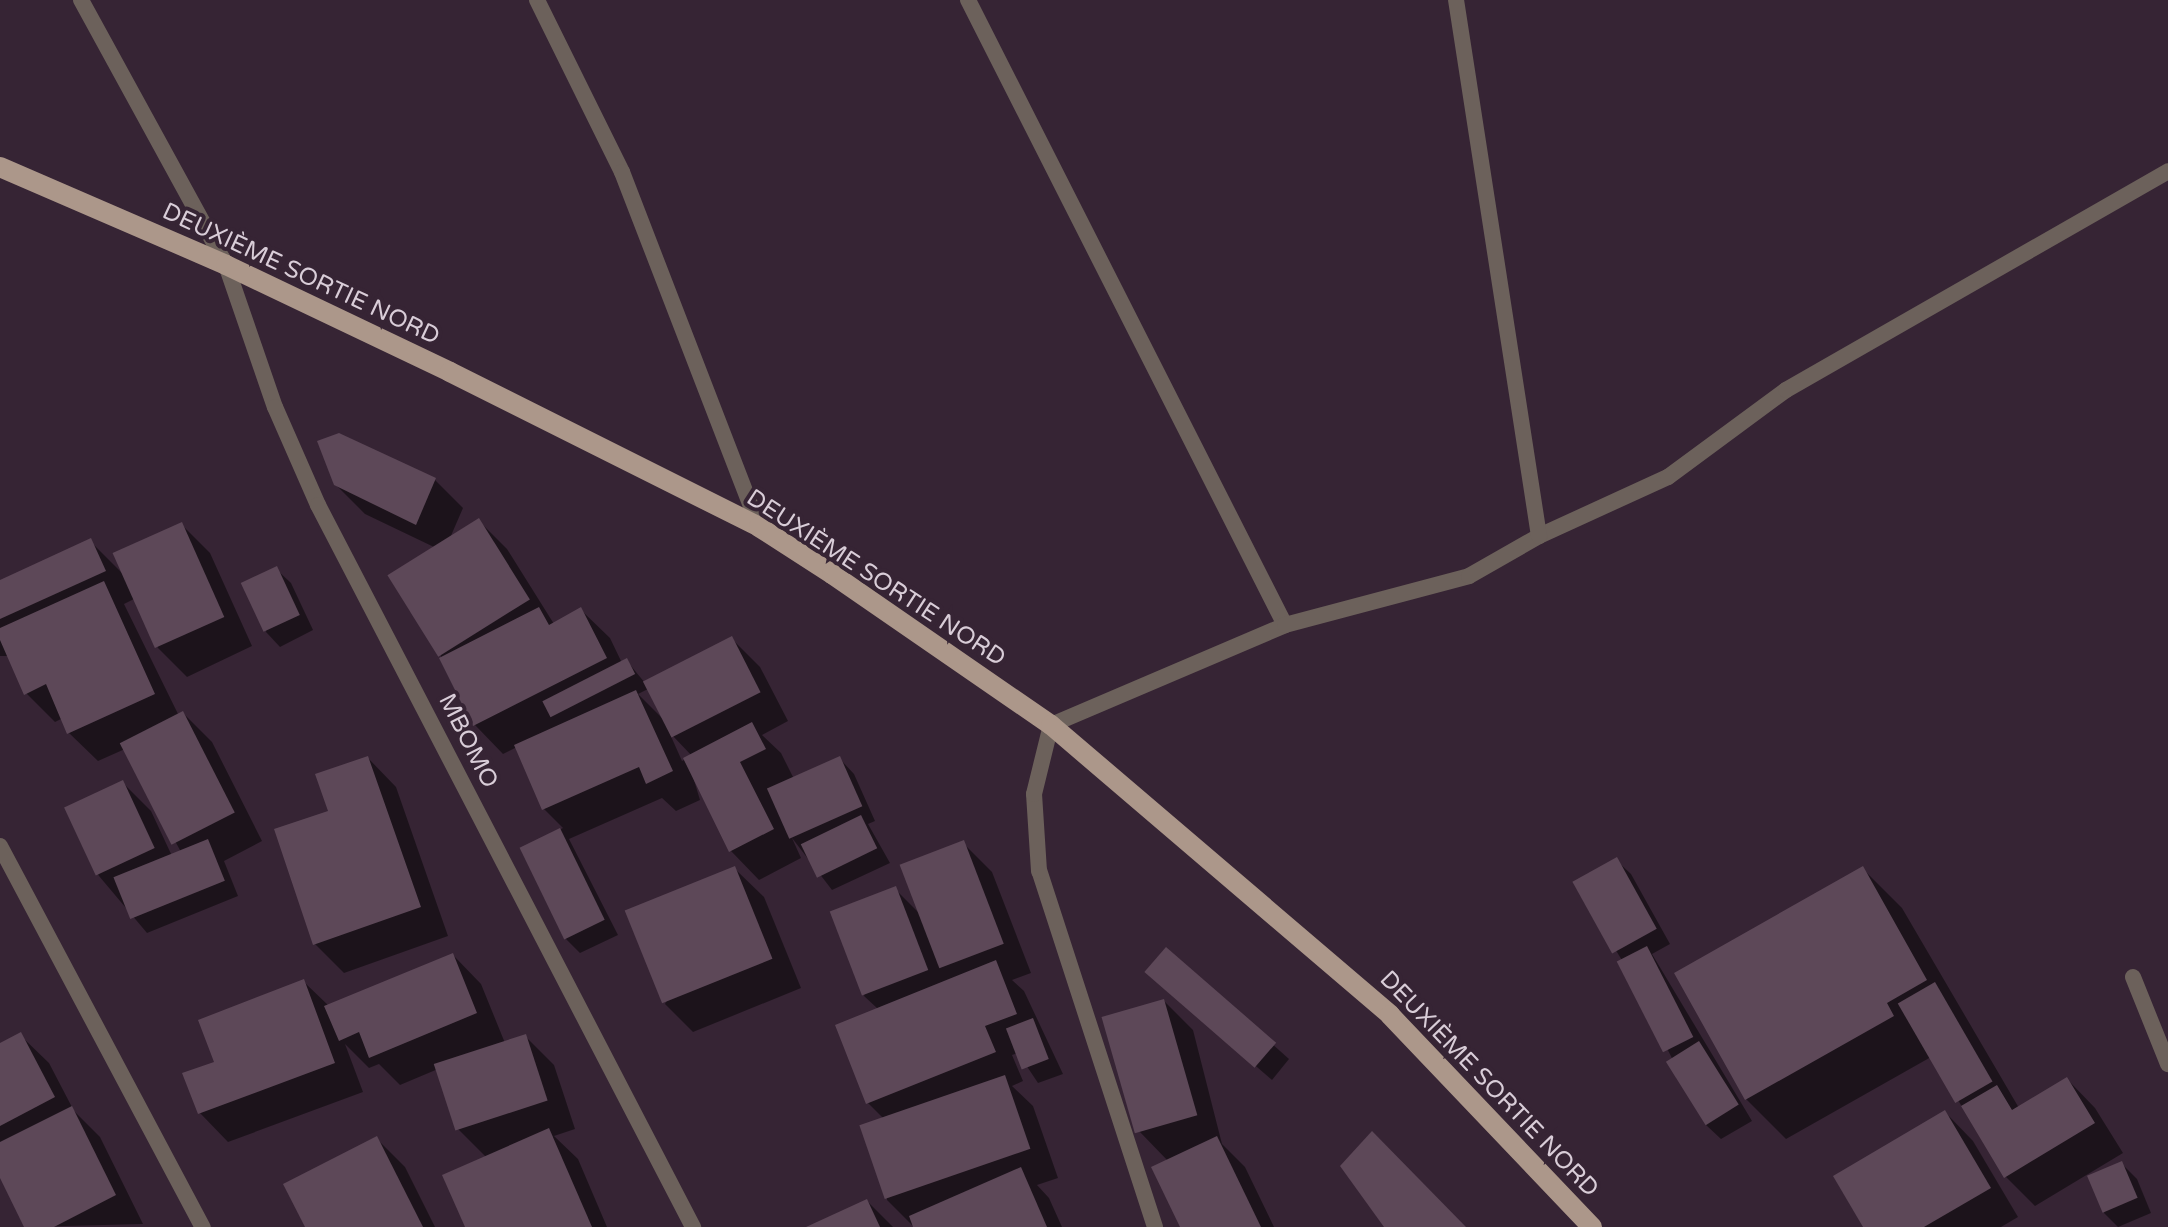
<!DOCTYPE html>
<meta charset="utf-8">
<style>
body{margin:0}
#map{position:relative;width:2168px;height:1227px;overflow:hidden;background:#362434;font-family:"Varela Round",sans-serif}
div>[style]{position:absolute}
.shadow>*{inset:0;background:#0007}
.building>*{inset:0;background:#5d4858;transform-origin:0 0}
.street>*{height:16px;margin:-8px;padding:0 8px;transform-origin:8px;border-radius:8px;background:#6c615b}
.primary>*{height:20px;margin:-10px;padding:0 10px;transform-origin:10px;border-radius:10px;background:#ac978a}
span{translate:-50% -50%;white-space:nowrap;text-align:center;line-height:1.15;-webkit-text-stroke:8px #362434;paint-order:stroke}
.street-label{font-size:24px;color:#d9cdd8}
</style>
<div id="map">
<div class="shadow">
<div style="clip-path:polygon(evenodd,434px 479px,463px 508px,450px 538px,479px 521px,507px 549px,554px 624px,581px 610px,610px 638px,622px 663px,627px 661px,645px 683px,731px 638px,760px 667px,788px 721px,762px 735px,781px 753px,794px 779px,840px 759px,854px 774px,875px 821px,868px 824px,890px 863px,832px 890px,792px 838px,801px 858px,759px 880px,731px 851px,691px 770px,700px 800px,676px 811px,662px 798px,569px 839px,618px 935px,580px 953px,566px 939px,522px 848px,563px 828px,544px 809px,517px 747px,503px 754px,475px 725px,441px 659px,436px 548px,365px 514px,335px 484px,434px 479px,648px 689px,665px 721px,638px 694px,648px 689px,434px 479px,670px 734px,671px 734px,692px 756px,682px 761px,670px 734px)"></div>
<div style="clip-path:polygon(181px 524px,210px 553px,252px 646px,187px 677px,158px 648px,136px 598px,124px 604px,179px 716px,183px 713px,212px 742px,262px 841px,224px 861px,238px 896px,147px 933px,99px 876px,66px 809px,122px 782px,151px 811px,172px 856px,181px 852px,125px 749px,98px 761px,69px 733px,63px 718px,55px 722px,26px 693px,10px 656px,0 656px,0 582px,90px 541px,125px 576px)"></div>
<div style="clip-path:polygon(276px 569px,291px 583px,313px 630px,280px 647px,266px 632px)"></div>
<div style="clip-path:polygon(368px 758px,396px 787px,448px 936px,344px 973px,315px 944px,277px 831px,330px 812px)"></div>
<div style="clip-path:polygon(963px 843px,992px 872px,1031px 973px,1012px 980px,1024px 991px,1063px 1074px,1038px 1083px,1018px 1053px,1012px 1055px,1023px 1081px,1012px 1086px,1033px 1106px,1058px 1178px,1037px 1185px,1049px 1198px,1062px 1227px,914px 1227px,887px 1200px,885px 1120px,868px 1103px,837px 1026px,878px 1009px,864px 996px,895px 889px,921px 915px)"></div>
<div style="clip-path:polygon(1616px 860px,1631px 874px,1670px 944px,1652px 954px,1752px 1121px,1721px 1139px,1706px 1125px,1623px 962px,1575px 883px)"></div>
<div style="clip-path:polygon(1862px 868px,1902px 908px,2019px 1108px,2067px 1079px,2095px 1108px,2123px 1153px,2035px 1206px,2006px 1177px,1931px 1057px,1786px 1139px,1746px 1099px)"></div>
<div style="clip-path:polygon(735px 869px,764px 897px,801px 988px,693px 1032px,665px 1004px)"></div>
<div style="clip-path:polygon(1166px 949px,1289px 1059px,1272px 1080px,1162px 985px)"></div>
<div style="clip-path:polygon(453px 955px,481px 984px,505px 1043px,525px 1036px,554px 1065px,575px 1129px,554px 1136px,578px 1159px,607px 1227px,467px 1227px,487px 1158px,458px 1129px,438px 1069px,400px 1085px,379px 1064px,369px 1068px,345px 1044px,363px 1092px,228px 1142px,200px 1113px,217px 1063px,304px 982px,329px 1006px)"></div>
<div style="clip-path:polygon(1164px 1001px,1193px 1030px,1222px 1144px,1245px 1167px,1274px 1227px,1182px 1227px,1168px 1161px,1139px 1131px)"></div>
<div style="clip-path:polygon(20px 1035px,49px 1063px,74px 1111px,100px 1137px,143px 1224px,26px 1227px,0 1174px,0 1045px)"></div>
<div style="clip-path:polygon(1945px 1112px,1973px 1141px,2018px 1217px,2001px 1227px,1866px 1227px)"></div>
<div style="clip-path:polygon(376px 1138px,405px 1167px,435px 1227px,307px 1227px)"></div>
<div style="clip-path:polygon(2122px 1164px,2137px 1179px,2151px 1213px,2118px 1227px,2104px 1213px)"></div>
<div style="clip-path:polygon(867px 1201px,893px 1227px,811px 1227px)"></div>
</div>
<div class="building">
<div style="clip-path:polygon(339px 433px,436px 478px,416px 525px,334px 485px,317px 441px)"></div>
<div style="left:479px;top:518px;width:96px;height:108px;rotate:58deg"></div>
<div style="left:182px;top:522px;width:104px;height:76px;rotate:66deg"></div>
<div style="clip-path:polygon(91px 538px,106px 571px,0 619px,0 580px)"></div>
<div style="left:277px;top:566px;width:54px;height:40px;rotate:65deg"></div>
<div style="clip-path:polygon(104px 581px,155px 694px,67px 734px,46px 684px,24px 695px,0 640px,0 628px)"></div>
<div style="clip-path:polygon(539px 607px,549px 625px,581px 607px,607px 658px,473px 726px,439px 658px)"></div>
<div style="left:732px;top:636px;width:63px;height:100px;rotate:63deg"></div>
<div style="left:627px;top:658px;width:18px;height:95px;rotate:63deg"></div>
<div style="clip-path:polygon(636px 690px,673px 771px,646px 784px,639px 767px,542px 810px,514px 745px)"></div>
<div style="left:183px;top:711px;width:114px;height:71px;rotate:63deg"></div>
<div style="clip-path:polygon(752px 722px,766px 749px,740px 762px,774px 829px,729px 852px,683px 758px)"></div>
<div style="clip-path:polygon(368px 756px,421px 907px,313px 945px,274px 829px,328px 811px,315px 774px)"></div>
<div style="left:840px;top:756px;width:55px;height:80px;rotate:66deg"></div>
<div style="left:123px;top:780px;width:75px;height:65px;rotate:65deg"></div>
<div style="left:861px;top:815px;width:37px;height:67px;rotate:64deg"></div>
<div style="left:560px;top:828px;width:102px;height:45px;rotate:64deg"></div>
<div style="left:208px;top:839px;width:45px;height:102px;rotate:68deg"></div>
<div style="left:964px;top:840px;width:111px;height:69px;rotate:69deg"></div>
<div style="left:1617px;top:857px;width:82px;height:51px;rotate:61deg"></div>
<div style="left:735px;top:866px;width:100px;height:119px;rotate:68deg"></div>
<div style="clip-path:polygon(1863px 866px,1927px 980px,1887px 1003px,1894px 1016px,1745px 1100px,1674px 973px)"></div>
<div style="left:896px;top:886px;width:90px;height:71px;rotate:69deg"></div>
<div style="left:1647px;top:946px;width:102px;height:34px;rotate:63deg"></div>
<div style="left:1166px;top:947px;width:146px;height:33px;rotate:41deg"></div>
<div style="clip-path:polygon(453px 953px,477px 1013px,369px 1058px,359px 1032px,339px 1041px,324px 1006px)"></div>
<div style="clip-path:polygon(996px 960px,1017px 1014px,985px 1026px,996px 1052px,866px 1104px,835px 1025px)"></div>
<div style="clip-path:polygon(304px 979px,335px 1063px,198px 1114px,182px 1073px,214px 1062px,198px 1020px)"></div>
<div style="left:1935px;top:982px;width:115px;height:43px;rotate:60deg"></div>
<div style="left:1164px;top:999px;width:121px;height:65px;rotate:74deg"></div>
<div style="left:1033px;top:1018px;width:44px;height:29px;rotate:69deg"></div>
<div style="clip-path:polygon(21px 1032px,55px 1097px,0 1126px,0 1043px)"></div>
<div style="left:526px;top:1034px;width:70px;height:97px;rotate:72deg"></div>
<div style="left:1699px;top:1041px;width:75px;height:39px;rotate:58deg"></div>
<div style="left:1005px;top:1075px;width:78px;height:154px;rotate:71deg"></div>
<div style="clip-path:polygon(2067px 1077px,2095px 1123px,2004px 1178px,1961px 1106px,1997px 1085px,2012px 1110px)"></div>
<div style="clip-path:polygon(72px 1106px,116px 1195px,54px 1227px,24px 1227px,0 1178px,0 1142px)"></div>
<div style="clip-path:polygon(1945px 1110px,1991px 1188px,1924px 1227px,1863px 1227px,1833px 1176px)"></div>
<div style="clip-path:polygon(549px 1128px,592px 1227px,465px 1227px,442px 1175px)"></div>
<div style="clip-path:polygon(1372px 1131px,1466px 1227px,1384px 1227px,1340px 1166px)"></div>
<div style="clip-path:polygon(377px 1136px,423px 1227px,305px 1227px,283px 1184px)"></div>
<div style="clip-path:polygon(1217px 1136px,1261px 1227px,1180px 1227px,1151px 1167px)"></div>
<div style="left:2122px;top:1161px;width:40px;height:38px;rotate:67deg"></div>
<div style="clip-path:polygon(1021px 1167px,1047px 1227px,913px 1227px,909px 1216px)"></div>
<div style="clip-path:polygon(867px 1199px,880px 1227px,806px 1227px)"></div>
</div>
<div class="street">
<div style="left:81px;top:0;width:302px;rotate:61.3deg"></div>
<div style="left:226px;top:265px;width:150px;rotate:71deg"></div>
<div style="left:275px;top:407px;width:107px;rotate:66.3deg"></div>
<div style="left:318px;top:505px;width:814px;rotate:62.55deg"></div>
<div style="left:537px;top:0;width:192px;rotate:63.7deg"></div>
<div style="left:622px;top:172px;width:381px;rotate:68.9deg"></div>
<div style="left:968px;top:0;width:701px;rotate:63.11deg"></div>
<div style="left:1539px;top:536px;width:142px;rotate:-24.6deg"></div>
<div style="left:1668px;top:477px;width:147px;rotate:-36.4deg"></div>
<div style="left:1786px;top:390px;width:440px;rotate:-29.8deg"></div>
<div style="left:0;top:846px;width:432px;rotate:62deg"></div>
<div style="left:2133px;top:977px;width:94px;rotate:68.1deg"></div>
<div style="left:1155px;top:1227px;width:374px;rotate:-108deg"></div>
<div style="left:1039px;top:871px;width:77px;rotate:-93.7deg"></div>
<div style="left:1034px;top:794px;width:71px;rotate:-76.2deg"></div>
<div style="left:1051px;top:725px;width:254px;rotate:-23.1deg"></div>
<div style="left:1285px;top:625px;width:190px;rotate:-14.9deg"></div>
<div style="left:1469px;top:576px;width:81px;rotate:-29.7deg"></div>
<div style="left:1539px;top:536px;width:542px;rotate:-98.8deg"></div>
</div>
<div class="primary">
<div style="left:0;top:167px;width:246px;rotate:23.4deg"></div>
<div style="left:226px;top:265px;width:248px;rotate:25.5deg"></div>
<div style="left:450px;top:372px;width:346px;rotate:26.6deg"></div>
<div style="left:759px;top:527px;width:87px;rotate:32.8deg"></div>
<div style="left:832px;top:574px;width:266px;rotate:34.6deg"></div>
<div style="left:1051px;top:725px;width:446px;rotate:40.5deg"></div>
<div style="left:1390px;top:1015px;width:293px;rotate:46.4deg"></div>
</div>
<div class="street-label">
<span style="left:301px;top:274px;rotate:25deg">DEUXIÈME SORTIE NORD</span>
<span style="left:876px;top:578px;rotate:33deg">DEUXIÈME SORTIE NORD</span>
<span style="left:468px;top:741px;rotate:63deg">MBOMO</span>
<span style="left:1489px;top:1084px;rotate:46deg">DEUXIÈME SORTIE NORD</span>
</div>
</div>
